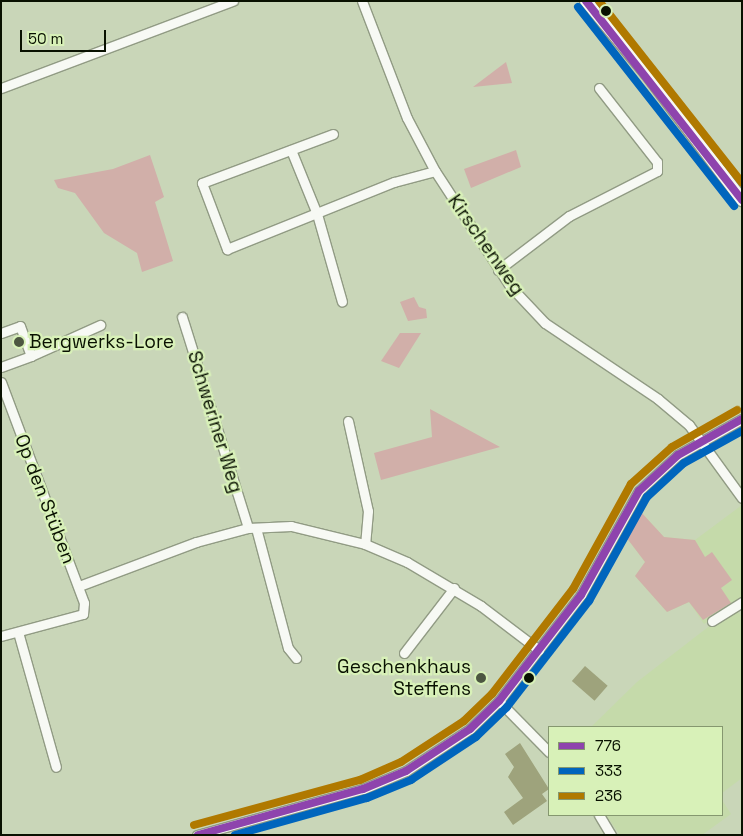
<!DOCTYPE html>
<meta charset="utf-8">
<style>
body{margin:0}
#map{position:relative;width:743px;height:836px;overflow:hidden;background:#c9d6b8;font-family:"Space Grotesk",sans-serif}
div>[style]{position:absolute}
.built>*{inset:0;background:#c5daaa}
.green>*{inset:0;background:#d1afa9}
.building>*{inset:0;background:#9ea37c;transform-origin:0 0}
.roads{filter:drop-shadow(1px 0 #919b84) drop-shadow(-1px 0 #919b84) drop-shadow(0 1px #919b84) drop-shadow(0 -1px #919b84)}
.minor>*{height:9px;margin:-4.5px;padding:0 4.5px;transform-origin:4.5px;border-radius:4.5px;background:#f7f9f4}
.secondary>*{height:12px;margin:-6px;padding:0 6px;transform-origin:6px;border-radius:6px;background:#f7f9f4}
.bus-1>*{height:8px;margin:-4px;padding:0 4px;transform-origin:4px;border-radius:4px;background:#8e44ad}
.bus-2>*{height:8px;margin:-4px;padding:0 4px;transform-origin:4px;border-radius:4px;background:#0065bd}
.bus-3>*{height:8px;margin:-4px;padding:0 4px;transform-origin:4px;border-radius:4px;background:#b07900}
.dots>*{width:14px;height:14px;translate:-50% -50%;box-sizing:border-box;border:2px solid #d8f1b8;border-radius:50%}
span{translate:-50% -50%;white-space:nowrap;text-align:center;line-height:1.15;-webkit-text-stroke:4.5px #d8f1b8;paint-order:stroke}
.street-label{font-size:19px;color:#091101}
.poi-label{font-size:19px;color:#091101}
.left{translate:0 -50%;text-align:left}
.right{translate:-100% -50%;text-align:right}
.frame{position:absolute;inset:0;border:2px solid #091101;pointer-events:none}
.legend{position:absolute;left:548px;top:726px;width:175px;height:90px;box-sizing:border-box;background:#d8f1b8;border:1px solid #85976f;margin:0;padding:6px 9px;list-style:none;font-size:15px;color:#091101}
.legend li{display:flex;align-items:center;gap:10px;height:25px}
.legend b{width:25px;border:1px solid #85976f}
.scale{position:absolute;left:20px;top:30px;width:86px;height:22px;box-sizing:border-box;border:2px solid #091101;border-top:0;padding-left:6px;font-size:15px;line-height:18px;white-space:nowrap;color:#091101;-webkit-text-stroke:4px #d8f1b8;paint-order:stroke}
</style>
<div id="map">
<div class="built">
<div style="clip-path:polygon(742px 505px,742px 600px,704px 624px,689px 602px,667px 612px,635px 576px,645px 562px,626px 537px,640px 511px,664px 537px,695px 540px)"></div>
<div style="clip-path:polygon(734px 607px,742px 617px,742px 778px,722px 793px,722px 727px,591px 727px,637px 682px)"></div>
<div style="clip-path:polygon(722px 800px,731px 814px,702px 835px,620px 835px,606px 815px,722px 815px)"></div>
</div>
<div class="green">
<div style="clip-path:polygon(506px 62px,512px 83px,473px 87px)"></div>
<div style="clip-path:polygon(516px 150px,521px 167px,471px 188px,464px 169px)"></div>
<div style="clip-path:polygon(150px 155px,164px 197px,155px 202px,173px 261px,142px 272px,137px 253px,104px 233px,75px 193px,58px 188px,54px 180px,113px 169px)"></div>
<div style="clip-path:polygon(414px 297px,419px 307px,426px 309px,427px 318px,408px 321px,400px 302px)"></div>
<div style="clip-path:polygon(400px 333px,421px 333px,399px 368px,381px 361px)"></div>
<div style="clip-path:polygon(430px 409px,500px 447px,381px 480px,374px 453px,432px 437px)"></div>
<div style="clip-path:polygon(640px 511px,664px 537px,695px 540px,705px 557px,712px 552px,732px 580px,721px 588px,731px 603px,703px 620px,689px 602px,667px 612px,635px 576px,645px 562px,626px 537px)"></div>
</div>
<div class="building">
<div style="left:585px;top:666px;width:30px;height:20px;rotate:41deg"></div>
<div style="clip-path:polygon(520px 743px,549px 789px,542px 794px,547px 801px,513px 825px,504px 812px,523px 798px,508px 777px,514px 767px,505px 754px)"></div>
</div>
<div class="roads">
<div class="minor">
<div style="left:362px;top:1px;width:125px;rotate:69deg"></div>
<div style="left:407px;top:118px;width:60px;rotate:62.2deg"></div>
<div style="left:435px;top:171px;width:137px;rotate:56.9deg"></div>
<div style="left:510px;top:286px;width:51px;rotate:46.6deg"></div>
<div style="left:545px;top:323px;width:136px;rotate:33.9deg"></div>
<div style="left:658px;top:399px;width:40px;rotate:40deg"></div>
<div style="left:689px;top:425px;width:90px;rotate:54deg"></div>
<div style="left:1px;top:88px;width:248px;rotate:-20.6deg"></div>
<div style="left:333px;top:134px;width:140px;rotate:159.5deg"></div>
<div style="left:202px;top:183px;width:71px;rotate:69.3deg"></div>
<div style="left:227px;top:249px;width:180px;rotate:-21.9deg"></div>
<div style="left:394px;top:182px;width:42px;rotate:-15deg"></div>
<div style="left:291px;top:150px;width:69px;rotate:67.9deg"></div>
<div style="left:317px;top:214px;width:91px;rotate:74.1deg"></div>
<div style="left:498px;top:270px;width:89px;rotate:-37.3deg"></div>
<div style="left:569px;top:216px;width:99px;rotate:-27.1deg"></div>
<div style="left:657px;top:171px;width:9px;rotate:-90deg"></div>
<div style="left:657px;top:162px;width:94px;rotate:-128.1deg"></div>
<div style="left:182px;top:317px;width:221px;rotate:72.6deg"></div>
<div style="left:1px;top:333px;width:20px;rotate:-20deg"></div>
<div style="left:20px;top:326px;width:32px;rotate:70deg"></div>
<div style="left:31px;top:356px;width:32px;rotate:160deg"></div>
<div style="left:31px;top:356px;width:76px;rotate:-24.2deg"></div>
<div style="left:1px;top:382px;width:236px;rotate:69.4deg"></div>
<div style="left:84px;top:603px;width:11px;rotate:95deg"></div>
<div style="left:83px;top:614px;width:85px;rotate:165deg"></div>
<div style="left:348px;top:421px;width:92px;rotate:77.5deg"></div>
<div style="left:368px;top:511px;width:33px;rotate:95deg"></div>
<div style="left:256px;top:528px;width:124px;rotate:75.1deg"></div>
<div style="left:288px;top:648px;width:13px;rotate:51deg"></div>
<div style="left:79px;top:586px;width:125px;rotate:-20.6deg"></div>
<div style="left:196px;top:542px;width:54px;rotate:-15.1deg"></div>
<div style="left:248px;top:528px;width:43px;rotate:-2.7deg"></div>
<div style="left:291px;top:526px;width:76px;rotate:13.7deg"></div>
<div style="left:365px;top:544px;width:46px;rotate:23.2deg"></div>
<div style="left:407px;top:562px;width:86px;rotate:30.7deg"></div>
<div style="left:481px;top:606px;width:73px;rotate:37.2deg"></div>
<div style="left:712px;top:621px;width:36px;rotate:-32deg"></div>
<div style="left:18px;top:632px;width:140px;rotate:74.3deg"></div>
<div style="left:404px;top:653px;width:82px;rotate:-52.4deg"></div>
<div style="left:499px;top:701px;width:71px;rotate:45.6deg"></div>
<div style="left:599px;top:815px;width:23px;rotate:59deg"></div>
<div style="left:197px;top:835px;width:172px;rotate:-15.5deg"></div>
<div style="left:363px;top:789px;width:47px;rotate:-22.7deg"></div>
<div style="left:406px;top:771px;width:77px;rotate:-33.3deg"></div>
<div style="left:470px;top:729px;width:40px;rotate:-44deg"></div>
<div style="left:499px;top:701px;width:134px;rotate:-52.3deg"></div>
<div style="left:581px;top:595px;width:119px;rotate:-60.9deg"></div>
<div style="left:639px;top:491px;width:53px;rotate:-42.7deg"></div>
<div style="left:678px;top:455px;width:73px;rotate:-29.4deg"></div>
</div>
<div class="secondary">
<div style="left:586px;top:1px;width:95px;rotate:50.1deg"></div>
<div style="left:647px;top:74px;width:158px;rotate:53deg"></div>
</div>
</div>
<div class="bus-1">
<div style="left:586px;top:1px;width:253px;rotate:51.9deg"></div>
<div style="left:198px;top:835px;width:171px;rotate:-15.6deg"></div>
<div style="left:363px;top:789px;width:47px;rotate:-22.7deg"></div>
<div style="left:406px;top:771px;width:77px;rotate:-33.3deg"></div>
<div style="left:470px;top:729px;width:40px;rotate:-44deg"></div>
<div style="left:499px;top:701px;width:134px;rotate:-52.3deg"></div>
<div style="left:581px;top:595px;width:119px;rotate:-60.9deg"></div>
<div style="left:639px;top:491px;width:53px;rotate:-42.7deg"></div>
<div style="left:678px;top:455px;width:73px;rotate:-29.4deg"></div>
</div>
<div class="bus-2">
<div style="left:578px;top:7px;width:253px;rotate:51.9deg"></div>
<div style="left:235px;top:835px;width:137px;rotate:-15.7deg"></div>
<div style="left:367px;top:798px;width:48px;rotate:-22.2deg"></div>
<div style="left:411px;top:780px;width:78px;rotate:-33.5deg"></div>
<div style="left:476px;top:737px;width:43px;rotate:-44.1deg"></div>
<div style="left:507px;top:707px;width:134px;rotate:-52.3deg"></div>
<div style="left:589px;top:601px;width:119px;rotate:-60.9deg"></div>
<div style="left:647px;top:497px;width:50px;rotate:-42.6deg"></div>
<div style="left:684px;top:463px;width:66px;rotate:-28.9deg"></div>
</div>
<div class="bus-3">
<div style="left:599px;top:1px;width:231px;rotate:51.8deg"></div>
<div style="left:194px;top:825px;width:172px;rotate:-15.2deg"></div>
<div style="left:360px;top:780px;width:45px;rotate:-23.7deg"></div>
<div style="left:401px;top:762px;width:75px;rotate:-33.1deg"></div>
<div style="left:464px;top:721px;width:39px;rotate:-44deg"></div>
<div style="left:492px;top:694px;width:133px;rotate:-52.4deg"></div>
<div style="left:573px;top:589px;width:120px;rotate:-61.1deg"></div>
<div style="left:631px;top:484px;width:55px;rotate:-42.1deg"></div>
<div style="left:672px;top:447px;width:75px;rotate:-29.6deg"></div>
</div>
<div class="dots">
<div style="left:606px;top:11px;background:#091101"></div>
<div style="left:19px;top:342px;background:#4c5641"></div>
<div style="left:481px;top:678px;background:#4c5641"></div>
<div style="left:529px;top:678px;background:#091101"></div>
</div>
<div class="street-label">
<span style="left:486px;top:245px;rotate:55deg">Kirschenweg</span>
<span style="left:215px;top:422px;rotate:73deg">Schweriner Weg</span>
<span style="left:45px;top:499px;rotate:69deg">Op den Stüben</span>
</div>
<div class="poi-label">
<span class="left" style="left:29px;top:342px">Bergwerks-Lore</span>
<span class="right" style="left:471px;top:678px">Geschenkhaus<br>Steffens</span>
</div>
<div class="frame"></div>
<ul class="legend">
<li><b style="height:6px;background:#8e44ad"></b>776</li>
<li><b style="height:6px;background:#0065bd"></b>333</li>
<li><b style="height:6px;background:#b07900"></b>236</li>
</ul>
<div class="scale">50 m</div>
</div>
